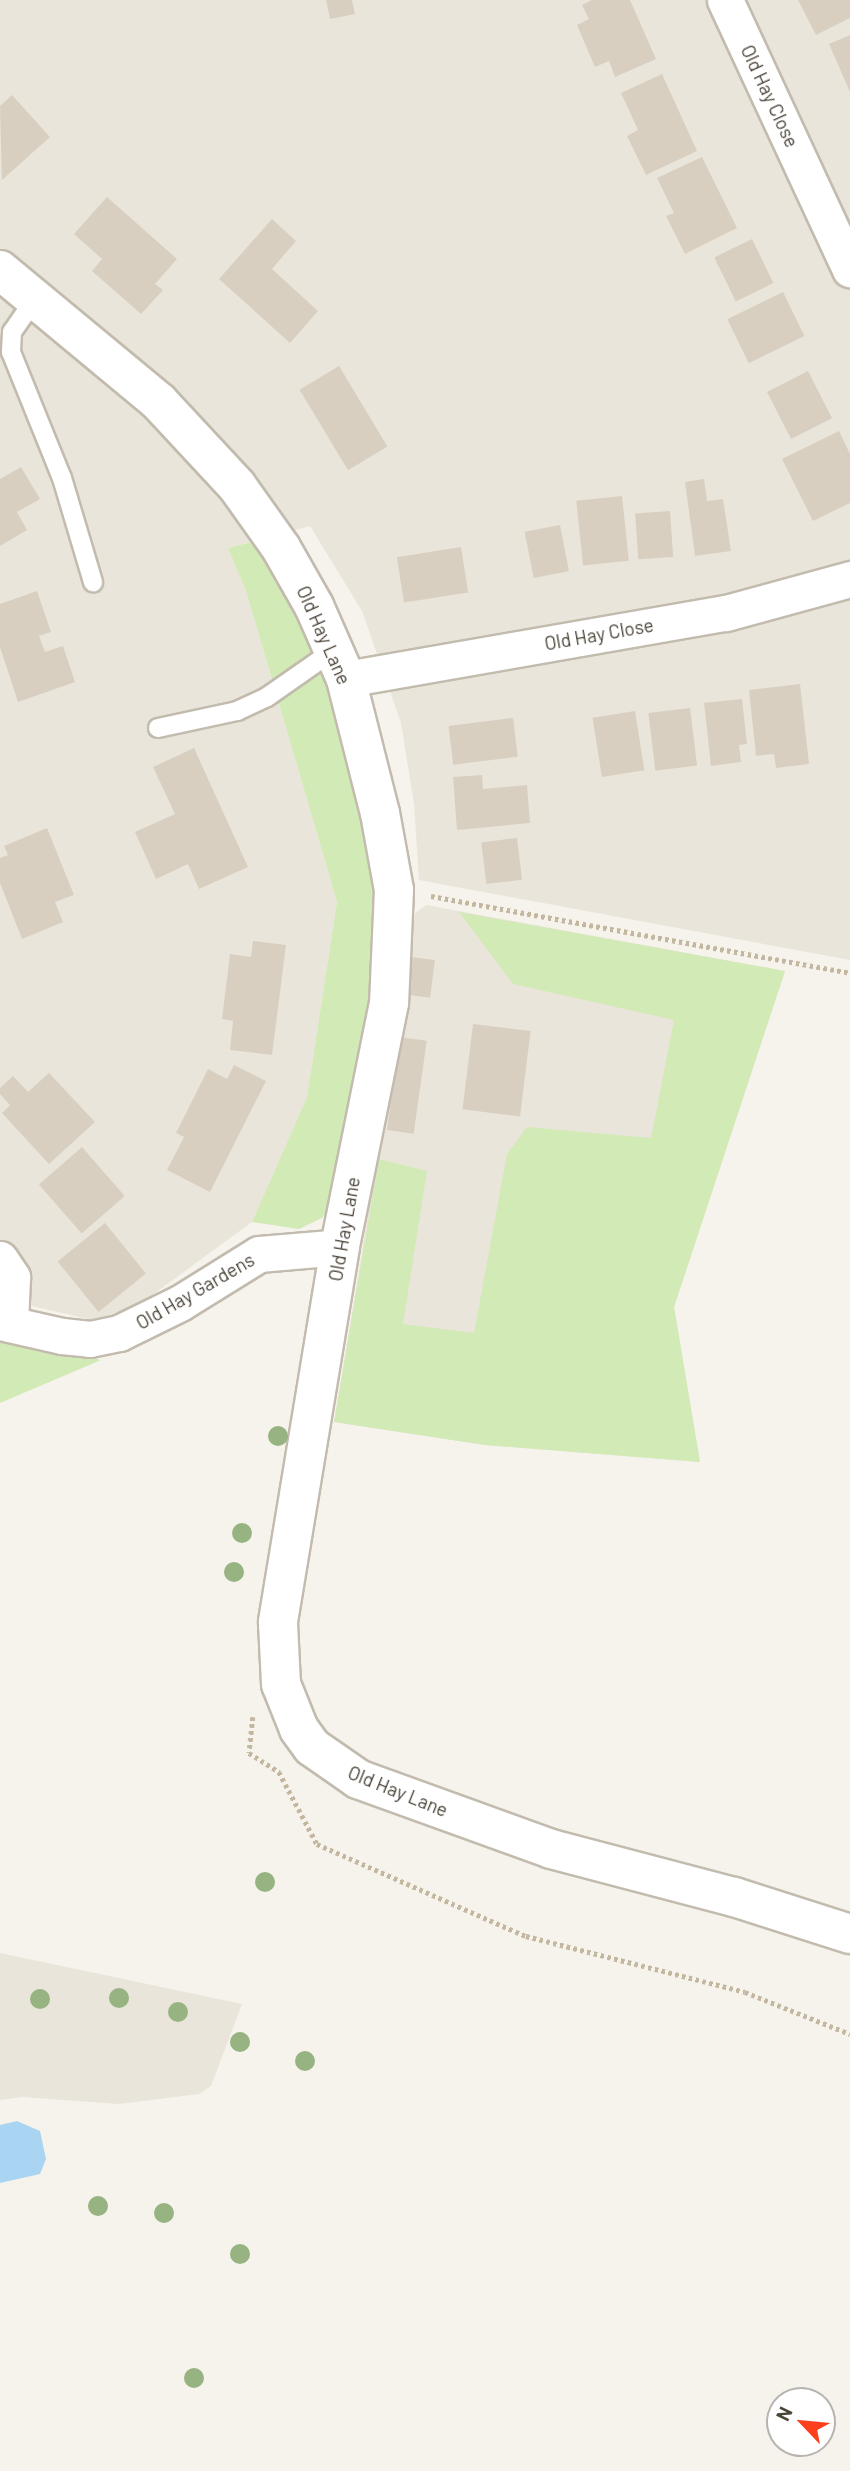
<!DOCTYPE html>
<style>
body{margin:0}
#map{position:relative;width:850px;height:2471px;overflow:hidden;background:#f6f3ec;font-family:Barlow,sans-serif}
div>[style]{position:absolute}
.residential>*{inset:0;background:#eae5da}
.green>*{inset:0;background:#d2eab5}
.water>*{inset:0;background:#a9d4f2}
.building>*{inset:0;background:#d8cfc1;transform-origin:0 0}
.path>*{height:4.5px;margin-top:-2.25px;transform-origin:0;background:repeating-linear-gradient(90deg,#c4b79f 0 3.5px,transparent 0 7px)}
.roads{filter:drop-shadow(2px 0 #c2bbae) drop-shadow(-2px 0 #c2bbae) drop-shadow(0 2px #c2bbae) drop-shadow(0 -2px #c2bbae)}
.service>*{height:18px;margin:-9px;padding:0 9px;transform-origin:9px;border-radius:9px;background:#fff}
.minor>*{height:35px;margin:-17.5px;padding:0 17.5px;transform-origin:17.5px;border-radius:17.5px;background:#fff}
.tertiary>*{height:38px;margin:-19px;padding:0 19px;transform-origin:19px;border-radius:19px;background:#fff}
.trees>*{width:20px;height:20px;margin:-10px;border-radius:50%;background:#97b381}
span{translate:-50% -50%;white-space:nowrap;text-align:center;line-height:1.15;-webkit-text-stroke:7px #fff;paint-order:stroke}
.street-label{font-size:19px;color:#4b4439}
.north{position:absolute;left:766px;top:2387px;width:70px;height:70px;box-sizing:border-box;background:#fff;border:2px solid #b7b4b0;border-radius:50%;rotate:296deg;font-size:19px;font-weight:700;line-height:28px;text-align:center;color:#4b4439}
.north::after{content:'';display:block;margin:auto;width:24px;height:32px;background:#fc3f1d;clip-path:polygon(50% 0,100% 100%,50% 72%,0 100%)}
</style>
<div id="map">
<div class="residential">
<div style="clip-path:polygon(0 0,850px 0,850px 960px,419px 880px,414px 804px,401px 723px,362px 611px,310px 526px,228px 548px,246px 591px,337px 902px,307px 1097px,252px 1222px,136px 1307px,92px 1320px,24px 1304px,0 1245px)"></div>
<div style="clip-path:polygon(426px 905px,785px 971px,674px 1307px,700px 1462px,485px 1445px,334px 1422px,403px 1002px,410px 917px)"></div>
<div style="clip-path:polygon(0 1953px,242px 2004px,211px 2086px,199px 2094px,119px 2104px,22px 2097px,0 2100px)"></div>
</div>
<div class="green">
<div style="clip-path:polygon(259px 540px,299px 613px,335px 711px,378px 868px,384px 940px,334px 1201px,322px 1218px,299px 1229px,252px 1222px,307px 1097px,337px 902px,246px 591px,228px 548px)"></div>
<div style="clip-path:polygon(459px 912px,785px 971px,674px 1307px,700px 1462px,485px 1445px,334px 1422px,379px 1159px,427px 1171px,403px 1324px,474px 1333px,507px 1154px,527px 1127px,651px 1138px,674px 1020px,513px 984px)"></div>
<div style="clip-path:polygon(0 1336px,72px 1353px,101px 1360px,0 1403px)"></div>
</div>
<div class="water">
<div style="clip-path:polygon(17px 2121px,40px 2131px,46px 2159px,40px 2174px,0 2183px,0 2125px)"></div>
</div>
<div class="building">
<div style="clip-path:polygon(326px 0,352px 0,355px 14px,330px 19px)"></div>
<div style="clip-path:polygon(592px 0,630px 0,656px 59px,615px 77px,609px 61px,595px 67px,577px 25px,589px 19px,582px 5px)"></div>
<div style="clip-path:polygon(798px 0,850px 0,850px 18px,816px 35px)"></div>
<div style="clip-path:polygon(850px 35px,850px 92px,829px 44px)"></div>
<div style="clip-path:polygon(662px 74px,697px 151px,646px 175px,627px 136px,638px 130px,621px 93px)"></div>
<div style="clip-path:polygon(12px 95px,50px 137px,2px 180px,0 106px)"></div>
<div style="clip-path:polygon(702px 157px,737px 228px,685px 254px,666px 216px,674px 213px,657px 178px)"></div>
<div style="clip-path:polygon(107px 197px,177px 259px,155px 284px,163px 290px,141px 314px,92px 271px,102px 259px,74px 234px)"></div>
<div style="clip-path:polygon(272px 219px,296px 241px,272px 269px,318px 311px,290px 343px,219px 279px)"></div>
<div style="left:752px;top:239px;width:49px;height:42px;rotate:64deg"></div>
<div style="left:783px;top:292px;width:49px;height:62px;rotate:64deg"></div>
<div style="left:339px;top:366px;width:94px;height:46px;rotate:59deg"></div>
<div style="left:808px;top:371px;width:53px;height:46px;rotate:63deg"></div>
<div style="clip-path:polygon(839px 431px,850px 454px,850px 503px,813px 521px,782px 459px)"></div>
<div style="clip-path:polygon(21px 467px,40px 499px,17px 512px,27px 530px,0 546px,0 479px)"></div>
<div style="clip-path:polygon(704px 479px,707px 501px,723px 499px,731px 551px,695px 556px,685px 482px)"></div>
<div style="left:622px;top:496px;width:65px;height:46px;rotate:84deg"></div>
<div style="left:670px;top:511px;width:46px;height:35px;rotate:86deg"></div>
<div style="left:560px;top:525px;width:47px;height:36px;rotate:79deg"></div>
<div style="left:461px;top:547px;width:46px;height:65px;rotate:81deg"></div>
<div style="clip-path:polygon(37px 591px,51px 632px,39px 636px,45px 652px,63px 646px,75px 682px,18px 702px,0 647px,0 604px)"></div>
<div style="clip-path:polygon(800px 684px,809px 764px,776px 768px,774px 754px,756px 756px,749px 690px)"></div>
<div style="clip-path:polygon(742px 699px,747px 744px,739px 745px,741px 762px,711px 766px,704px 703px)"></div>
<div style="left:690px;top:708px;width:58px;height:42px;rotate:83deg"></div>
<div style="left:635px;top:711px;width:60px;height:43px;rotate:81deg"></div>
<div style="left:513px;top:718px;width:39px;height:65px;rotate:83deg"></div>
<div style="clip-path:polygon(194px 748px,248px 867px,199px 889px,188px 864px,156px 879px,135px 832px,175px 814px,153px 767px)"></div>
<div style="clip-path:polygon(482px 775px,483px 789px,527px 785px,530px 823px,457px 830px,453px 777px)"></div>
<div style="clip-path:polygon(47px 828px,74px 895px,55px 902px,63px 922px,22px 939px,0 883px,0 858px,8px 855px,4px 846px)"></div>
<div style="left:517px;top:838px;width:42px;height:36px;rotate:83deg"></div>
<div style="clip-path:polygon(253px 941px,286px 945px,272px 1055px,230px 1050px,233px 1021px,222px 1019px,230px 954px,251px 957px)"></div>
<div style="left:411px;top:957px;width:24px;height:38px;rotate:7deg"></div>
<div style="left:473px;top:1024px;width:58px;height:86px;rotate:7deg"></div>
<div style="left:400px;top:1037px;width:27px;height:94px;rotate:8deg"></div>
<div style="clip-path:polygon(234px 1065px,266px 1081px,210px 1192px,167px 1170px,184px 1137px,176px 1133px,208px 1069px,227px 1079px)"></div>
<div style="clip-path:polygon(49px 1073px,95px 1122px,49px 1164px,2px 1113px,10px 1105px,0 1094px,0 1088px,13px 1076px,28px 1092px)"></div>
<div style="left:82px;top:1147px;width:65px;height:57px;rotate:49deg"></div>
<div style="left:105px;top:1223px;width:65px;height:61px;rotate:51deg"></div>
</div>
<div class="path">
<div style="left:431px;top:896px;width:426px;rotate:10.4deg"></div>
<div style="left:253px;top:1717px;width:36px;rotate:96deg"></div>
<div style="left:249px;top:1753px;width:36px;rotate:32deg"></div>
<div style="left:279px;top:1772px;width:81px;rotate:62.2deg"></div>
<div style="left:317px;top:1844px;width:228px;rotate:23.8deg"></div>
<div style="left:526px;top:1936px;width:226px;rotate:14.3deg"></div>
<div style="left:745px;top:1992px;width:113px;rotate:21.8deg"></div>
</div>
<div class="roads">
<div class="service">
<div style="left:35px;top:299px;width:40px;rotate:124.9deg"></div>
<div style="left:12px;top:332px;width:20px;rotate:93deg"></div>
<div style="left:11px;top:352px;width:136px;rotate:68deg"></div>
<div style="left:62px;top:478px;width:109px;rotate:73.4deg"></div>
<div style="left:158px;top:728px;width:81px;rotate:-12.1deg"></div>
<div style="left:237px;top:711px;width:33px;rotate:-25deg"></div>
<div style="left:267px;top:697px;width:80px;rotate:-34.9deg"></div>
</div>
<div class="minor">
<div style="left:725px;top:0;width:297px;rotate:65.1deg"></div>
<div style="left:346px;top:679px;width:386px;rotate:-9.9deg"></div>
<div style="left:726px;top:613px;width:129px;rotate:-15.3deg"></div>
<div style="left:0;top:1259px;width:22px;rotate:56deg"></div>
<div style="left:12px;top:1277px;width:47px;rotate:92.4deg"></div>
<div style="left:0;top:1322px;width:64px;rotate:12.7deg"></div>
<div style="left:62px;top:1336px;width:28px;rotate:6deg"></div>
<div style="left:90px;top:1339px;width:30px;rotate:-12deg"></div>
<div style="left:119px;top:1333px;width:68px;rotate:-26.2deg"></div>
<div style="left:180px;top:1303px;width:93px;rotate:-31.8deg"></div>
<div style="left:259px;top:1254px;width:81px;rotate:-4.9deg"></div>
</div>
<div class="tertiary">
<div style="left:0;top:270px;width:207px;rotate:39.7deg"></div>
<div style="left:159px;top:402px;width:115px;rotate:47.1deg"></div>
<div style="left:237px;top:486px;width:76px;rotate:54.6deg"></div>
<div style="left:281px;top:548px;width:67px;rotate:60.4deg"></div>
<div style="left:314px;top:606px;width:80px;rotate:66.3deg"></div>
<div style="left:346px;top:679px;width:138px;rotate:75.8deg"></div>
<div style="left:380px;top:813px;width:78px;rotate:79.7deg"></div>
<div style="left:394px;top:890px;width:113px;rotate:92.5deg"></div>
<div style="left:389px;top:1003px;width:249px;rotate:101.4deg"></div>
<div style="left:340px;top:1247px;width:381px;rotate:99.4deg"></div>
<div style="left:278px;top:1623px;width:61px;rotate:87.2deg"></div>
<div style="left:281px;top:1684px;width:48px;rotate:68.2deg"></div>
<div style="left:299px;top:1729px;width:22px;rotate:54deg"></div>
<div style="left:312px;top:1747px;width:56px;rotate:34.8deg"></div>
<div style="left:358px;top:1779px;width:205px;rotate:19.9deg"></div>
<div style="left:551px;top:1849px;width:189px;rotate:14.7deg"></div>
<div style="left:734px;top:1897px;width:122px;rotate:17.7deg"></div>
</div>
</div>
<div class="trees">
<div style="left:278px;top:1436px"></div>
<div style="left:242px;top:1533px"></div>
<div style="left:234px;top:1572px"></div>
<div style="left:265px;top:1882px"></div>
<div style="left:119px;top:1998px"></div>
<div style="left:40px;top:1999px"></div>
<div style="left:178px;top:2012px"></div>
<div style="left:240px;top:2042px"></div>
<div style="left:305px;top:2061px"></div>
<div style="left:98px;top:2206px"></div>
<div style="left:164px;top:2213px"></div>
<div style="left:240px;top:2254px"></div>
<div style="left:194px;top:2378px"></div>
</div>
<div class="street-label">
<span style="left:770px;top:96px;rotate:65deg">Old Hay Close</span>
<span style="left:599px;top:634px;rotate:-10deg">Old Hay Close</span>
<span style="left:324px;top:635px;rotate:66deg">Old Hay Lane</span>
<span style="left:344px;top:1229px;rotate:-80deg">Old Hay Lane</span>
<span style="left:195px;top:1291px;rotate:-30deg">Old Hay Gardens</span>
<span style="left:398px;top:1791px;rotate:22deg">Old Hay Lane</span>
</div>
<div class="north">N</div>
</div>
